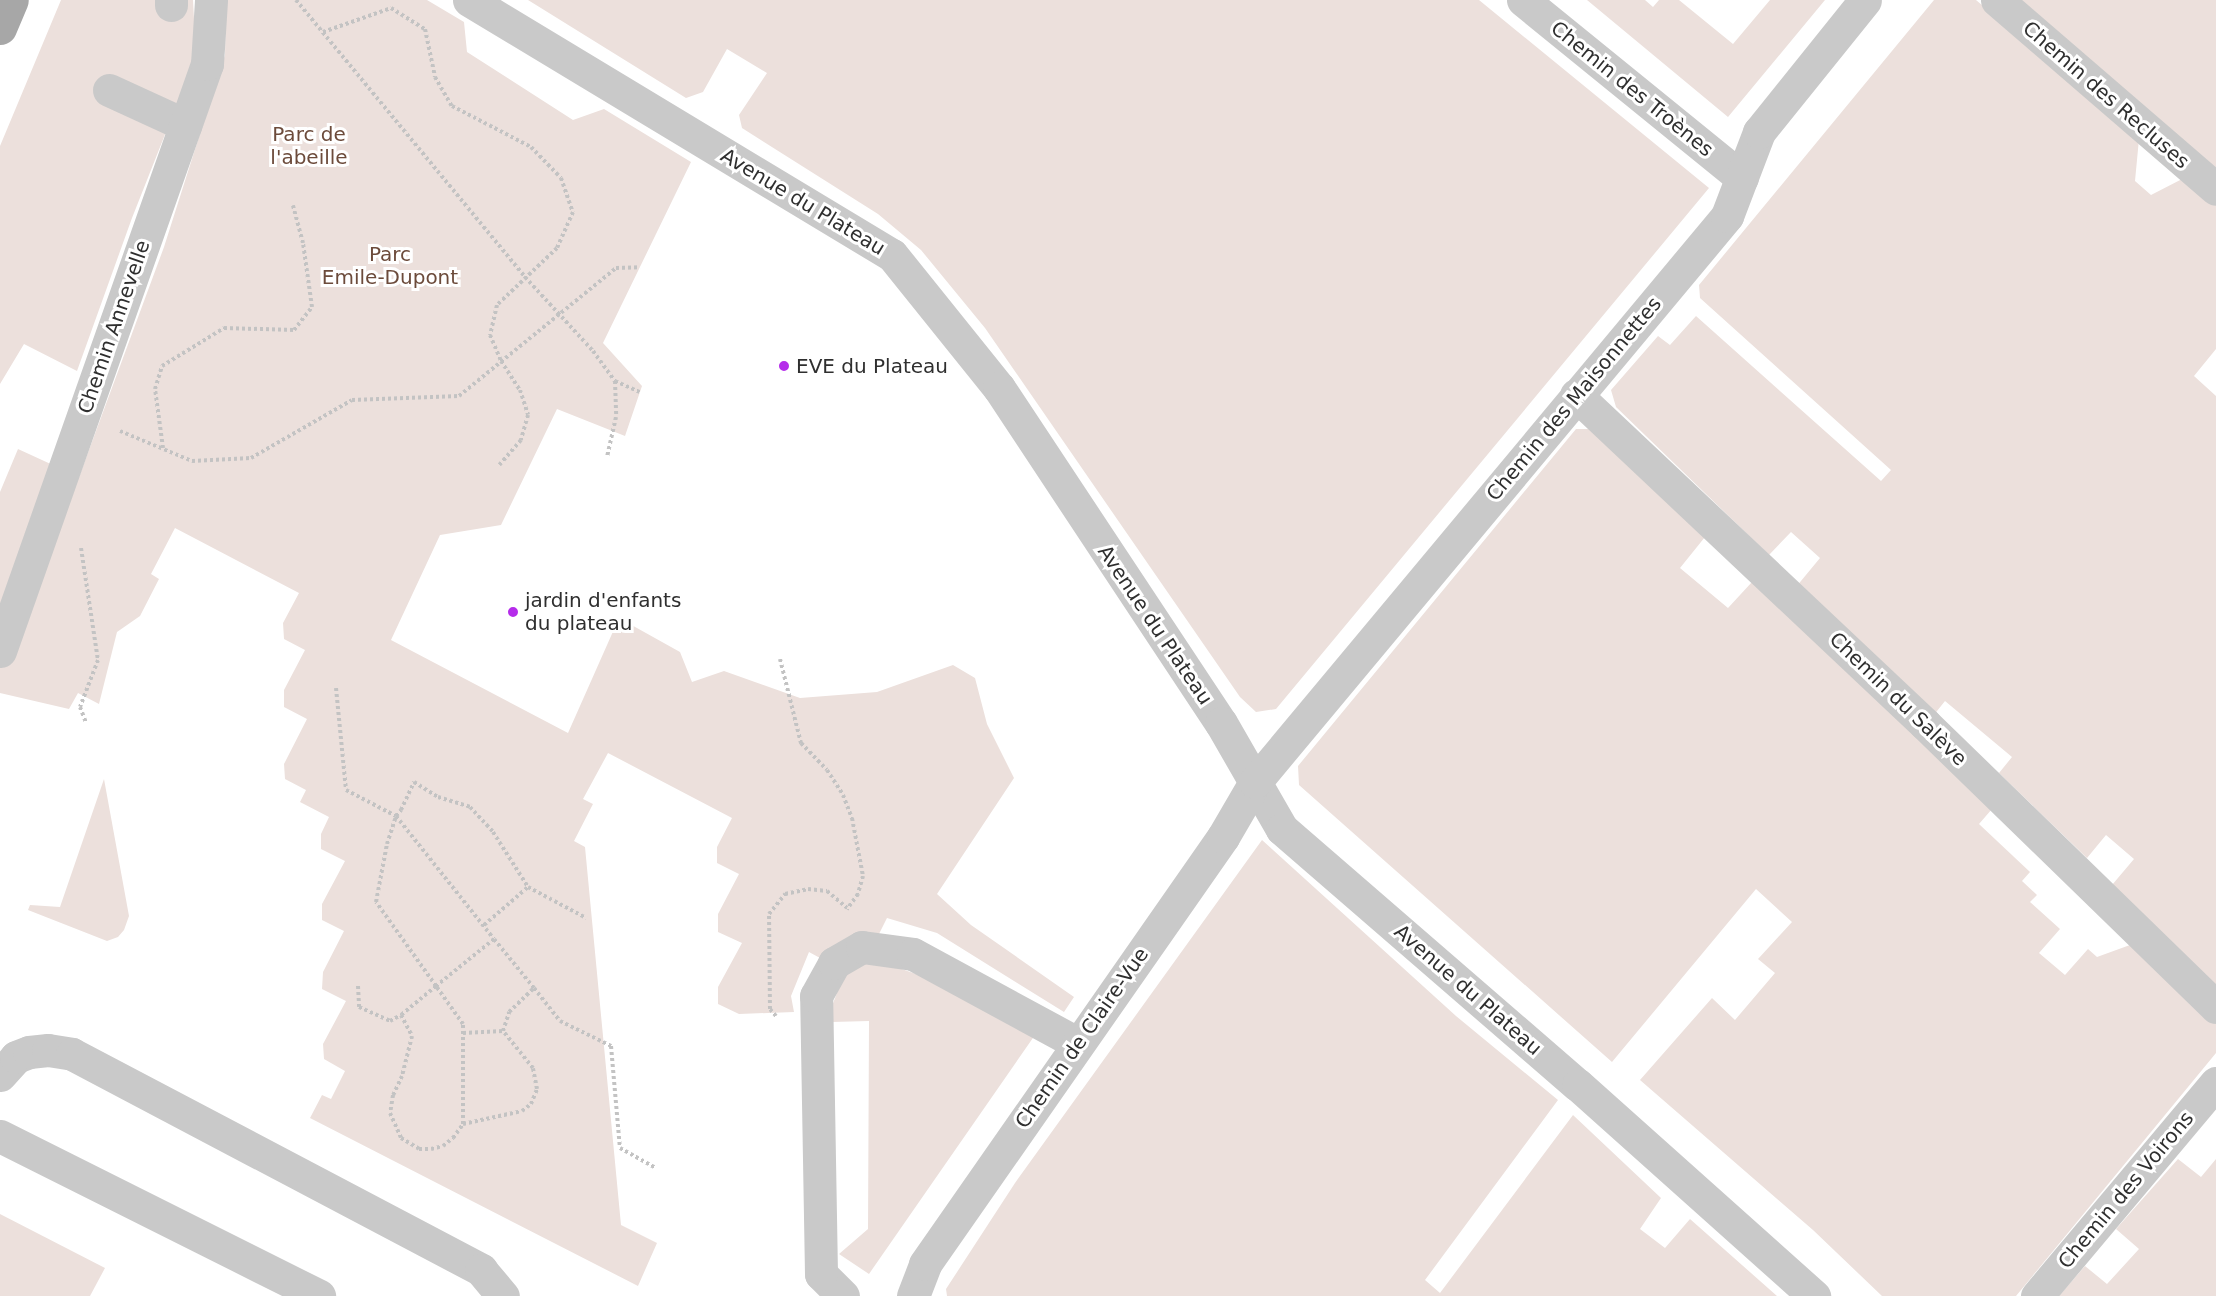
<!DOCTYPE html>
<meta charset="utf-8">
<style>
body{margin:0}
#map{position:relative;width:2216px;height:1296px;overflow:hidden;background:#fff;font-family:"DejaVu Sans",sans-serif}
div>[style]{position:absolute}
.green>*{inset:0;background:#ece0dc}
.path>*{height:4px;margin-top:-2px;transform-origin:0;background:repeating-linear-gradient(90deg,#c3c3c3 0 3px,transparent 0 6px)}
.minor>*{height:33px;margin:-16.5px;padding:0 16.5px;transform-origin:16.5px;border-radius:16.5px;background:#c9c9c9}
.major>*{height:33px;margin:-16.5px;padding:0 16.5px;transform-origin:16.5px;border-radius:16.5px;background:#a7a7a7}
.dots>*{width:16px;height:16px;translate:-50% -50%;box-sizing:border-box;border:3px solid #fff;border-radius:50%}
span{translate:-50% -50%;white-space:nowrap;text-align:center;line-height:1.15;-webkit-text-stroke:6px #fff;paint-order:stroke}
.street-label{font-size:20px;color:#2f2f2f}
.park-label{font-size:20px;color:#6c4b3b}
.poi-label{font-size:20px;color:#2f2f2f}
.left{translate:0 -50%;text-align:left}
</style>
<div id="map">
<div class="green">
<div style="clip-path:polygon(61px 0,193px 0,196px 56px,132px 218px,77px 371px,24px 344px,0 384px,0 146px)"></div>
<div style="clip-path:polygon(226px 0,427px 0,464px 22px,467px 52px,573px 120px,604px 109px,691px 162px,603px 343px,642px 386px,625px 436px,557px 409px,501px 525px,440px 535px,391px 640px,568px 733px,619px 618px,680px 652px,692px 682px,724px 671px,800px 698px,877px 692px,953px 665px,975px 678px,987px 724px,1014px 778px,937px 894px,971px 925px,1074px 997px,1064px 1012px,937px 933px,887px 918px,879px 934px,820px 958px,809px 952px,791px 996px,794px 1012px,739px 1014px,718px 1004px,718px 987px,742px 943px,718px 932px,718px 914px,739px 874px,717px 863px,717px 847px,732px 818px,608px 753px,583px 799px,593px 804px,574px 841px,585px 847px,621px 1225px,657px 1243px,638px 1286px,310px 1118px,322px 1095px,331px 1099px,345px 1071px,324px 1059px,323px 1044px,346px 1001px,322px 989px,323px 972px,344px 931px,322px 920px,322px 904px,345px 861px,321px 849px,321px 834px,329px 817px,300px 802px,306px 790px,285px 779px,284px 764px,307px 719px,284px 707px,284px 690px,305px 650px,284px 639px,283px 623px,299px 593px,175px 528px,151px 574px,159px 579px,140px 616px,117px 632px,99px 704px,78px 693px,69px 709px,0 693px,0 492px,18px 449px,79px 477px,164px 247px,225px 55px)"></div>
<div style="clip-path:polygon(528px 0,1479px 0,1709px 188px,1276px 709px,1256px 712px,1240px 697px,985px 328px,921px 250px,878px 214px,742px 128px,739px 115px,767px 73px,727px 49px,703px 92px,686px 98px)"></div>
<div style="clip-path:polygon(1587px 0,1645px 0,1653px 7px,1659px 0,1679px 0,1733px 44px,1770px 0,1825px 0,1728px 117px)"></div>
<div style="clip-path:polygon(1934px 0,1976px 0,2139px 139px,2135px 181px,2151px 195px,2186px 177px,2216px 205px,2216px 349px,2194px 376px,2216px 396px,2216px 985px,2112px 885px,2134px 859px,2106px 835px,2087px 858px,1999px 773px,2012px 757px,1945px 701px,1933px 716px,1796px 587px,1820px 558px,1791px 532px,1769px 555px,1616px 407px,1611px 390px,1658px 336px,1670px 345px,1696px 316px,1881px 481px,1891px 470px,1700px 298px,1699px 285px)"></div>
<div style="clip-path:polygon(2016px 0,2216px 0,2216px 168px)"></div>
<div style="clip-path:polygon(1576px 429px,1592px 429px,1705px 537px,1680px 568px,1728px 608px,1752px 582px,1992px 809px,1979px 824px,2030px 872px,2022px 881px,2037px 895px,2030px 902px,2060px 929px,2039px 953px,2065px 975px,2088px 949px,2097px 957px,2130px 945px,2216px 1024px,2216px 1053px,2016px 1296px,1882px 1296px,1813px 1230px,1640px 1080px,1712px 998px,1735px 1020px,1775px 973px,1758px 959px,1792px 922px,1756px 889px,1612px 1062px,1299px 785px,1298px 766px)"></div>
<div style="clip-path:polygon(104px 779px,129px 916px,124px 930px,118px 937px,107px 941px,28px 910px,30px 905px,60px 907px)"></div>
<div style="clip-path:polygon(1262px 840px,1456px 1016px,1558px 1100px,1425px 1280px,1440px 1293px,1573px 1115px,1661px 1198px,1640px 1229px,1665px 1248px,1690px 1219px,1777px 1296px,947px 1296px,946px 1289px,1015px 1183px)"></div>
<div style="clip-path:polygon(867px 962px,899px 968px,941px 983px,1035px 1035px,869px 1274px,839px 1254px,868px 1229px,869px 1021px,832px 1022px,832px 1006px,843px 977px)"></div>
<div style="clip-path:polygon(2178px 1159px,2201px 1177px,2216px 1159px,2216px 1296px,2059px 1296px,2085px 1266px,2107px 1284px,2139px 1249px,2116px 1229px)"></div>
<div style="clip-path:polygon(0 1214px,105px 1268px,90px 1296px,0 1296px)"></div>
</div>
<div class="path">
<div style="left:296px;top:0;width:359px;rotate:50.4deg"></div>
<div style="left:525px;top:277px;width:100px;rotate:47.4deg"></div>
<div style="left:593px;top:351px;width:37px;rotate:54deg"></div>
<div style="left:615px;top:381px;width:36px;rotate:88deg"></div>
<div style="left:616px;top:417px;width:41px;rotate:102.7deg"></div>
<div style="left:323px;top:32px;width:72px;rotate:-19.4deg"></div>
<div style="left:391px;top:8px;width:40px;rotate:32deg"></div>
<div style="left:425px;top:29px;width:49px;rotate:78.2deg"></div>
<div style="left:435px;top:77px;width:34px;rotate:60deg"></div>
<div style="left:452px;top:106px;width:89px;rotate:27.4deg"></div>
<div style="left:531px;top:147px;width:43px;rotate:45.9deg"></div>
<div style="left:561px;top:178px;width:36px;rotate:71deg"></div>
<div style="left:573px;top:212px;width:39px;rotate:114deg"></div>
<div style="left:557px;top:248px;width:83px;rotate:136.5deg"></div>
<div style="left:497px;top:305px;width:31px;rotate:103deg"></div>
<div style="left:490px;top:335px;width:28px;rotate:67deg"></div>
<div style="left:501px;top:361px;width:35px;rotate:57deg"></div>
<div style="left:520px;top:390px;width:26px;rotate:72deg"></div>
<div style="left:528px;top:415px;width:26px;rotate:106deg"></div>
<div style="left:521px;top:440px;width:33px;rotate:131deg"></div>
<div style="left:615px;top:381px;width:27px;rotate:24deg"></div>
<div style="left:120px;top:431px;width:78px;rotate:22.6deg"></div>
<div style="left:192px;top:461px;width:59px;rotate:-2.9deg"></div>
<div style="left:251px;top:458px;width:116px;rotate:-29.9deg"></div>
<div style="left:352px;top:400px;width:107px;rotate:-2.1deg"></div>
<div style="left:459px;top:396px;width:203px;rotate:-39.2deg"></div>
<div style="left:616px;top:268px;width:24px;rotate:-2deg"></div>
<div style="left:163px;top:448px;width:60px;rotate:-97.7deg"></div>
<div style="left:155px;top:389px;width:24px;rotate:-73deg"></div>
<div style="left:162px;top:366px;width:73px;rotate:-31.5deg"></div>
<div style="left:224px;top:328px;width:70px;rotate:1.6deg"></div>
<div style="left:294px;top:330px;width:29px;rotate:-52deg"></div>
<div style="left:312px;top:307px;width:65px;rotate:-98deg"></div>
<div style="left:303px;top:243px;width:39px;rotate:-105deg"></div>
<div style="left:81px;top:548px;width:113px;rotate:81.4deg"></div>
<div style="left:98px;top:660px;width:50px;rotate:111deg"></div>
<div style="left:80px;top:707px;width:17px;rotate:69deg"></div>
<div style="left:780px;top:659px;width:87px;rotate:76deg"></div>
<div style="left:801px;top:743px;width:37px;rotate:46deg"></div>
<div style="left:827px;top:770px;width:30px;rotate:57deg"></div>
<div style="left:843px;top:795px;width:25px;rotate:69deg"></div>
<div style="left:852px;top:818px;width:59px;rotate:79.3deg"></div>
<div style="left:863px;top:876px;width:19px;rotate:106deg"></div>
<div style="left:858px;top:894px;width:19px;rotate:126deg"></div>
<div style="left:336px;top:688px;width:102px;rotate:84.4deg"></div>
<div style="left:346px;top:790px;width:56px;rotate:27.5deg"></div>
<div style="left:396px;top:816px;width:157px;rotate:51.5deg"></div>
<div style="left:484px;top:925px;width:58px;rotate:-40.8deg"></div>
<div style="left:358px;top:986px;width:21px;rotate:87deg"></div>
<div style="left:359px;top:1007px;width:34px;rotate:24deg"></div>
<div style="left:390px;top:1021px;width:13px;rotate:-29deg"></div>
<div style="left:534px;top:988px;width:42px;rotate:51.8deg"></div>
<div style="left:560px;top:1021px;width:57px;rotate:26.1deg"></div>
<div style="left:611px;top:1046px;width:102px;rotate:85deg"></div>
<div style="left:620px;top:1148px;width:41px;rotate:29.1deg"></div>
<div style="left:776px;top:1016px;width:9px;rotate:-131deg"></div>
<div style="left:770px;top:1009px;width:95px;rotate:-90.6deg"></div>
<div style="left:769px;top:914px;width:26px;rotate:-51deg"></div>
<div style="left:785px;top:894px;width:24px;rotate:-12deg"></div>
<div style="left:808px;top:889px;width:19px;rotate:6deg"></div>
<div style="left:827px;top:891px;width:26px;rotate:40deg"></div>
<div style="left:463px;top:1033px;width:40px;rotate:-2.9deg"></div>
<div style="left:463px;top:1124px;width:100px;rotate:-90deg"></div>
<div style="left:463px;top:1024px;width:47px;rotate:-125.4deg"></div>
<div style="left:436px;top:986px;width:45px;rotate:140.4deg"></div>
<div style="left:401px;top:1015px;width:24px;rotate:62deg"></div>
<div style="left:412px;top:1036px;width:41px;rotate:104deg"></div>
<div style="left:402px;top:1076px;width:21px;rotate:115deg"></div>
<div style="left:393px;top:1095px;width:18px;rotate:99deg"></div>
<div style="left:390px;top:1113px;width:27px;rotate:66deg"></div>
<div style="left:401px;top:1138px;width:21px;rotate:31deg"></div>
<div style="left:419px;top:1149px;width:12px"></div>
<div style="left:431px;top:1149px;width:12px;rotate:-14deg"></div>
<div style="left:443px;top:1146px;width:13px;rotate:-39deg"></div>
<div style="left:453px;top:1138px;width:17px;rotate:-54deg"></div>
<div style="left:463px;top:1124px;width:60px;rotate:-12.4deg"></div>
<div style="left:522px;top:1111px;width:11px;rotate:-38deg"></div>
<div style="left:531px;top:1104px;width:16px;rotate:-68deg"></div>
<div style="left:537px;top:1089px;width:21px;rotate:-101deg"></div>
<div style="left:533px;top:1068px;width:48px;rotate:-129deg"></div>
<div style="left:503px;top:1031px;width:20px;rotate:-72deg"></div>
<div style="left:509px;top:1012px;width:35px;rotate:-44deg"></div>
<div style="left:534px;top:988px;width:63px;rotate:-129.2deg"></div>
<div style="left:494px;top:939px;width:75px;rotate:141deg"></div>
<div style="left:436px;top:986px;width:103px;rotate:-125.5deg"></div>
<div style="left:376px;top:902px;width:59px;rotate:-79.3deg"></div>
<div style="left:387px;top:844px;width:29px;rotate:-72deg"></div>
<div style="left:396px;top:816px;width:8px;rotate:-50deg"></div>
<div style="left:401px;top:810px;width:31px;rotate:-65deg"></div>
<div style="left:414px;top:782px;width:28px;rotate:32deg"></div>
<div style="left:438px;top:797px;width:34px;rotate:17deg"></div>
<div style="left:470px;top:807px;width:34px;rotate:47deg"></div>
<div style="left:493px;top:832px;width:65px;rotate:57.5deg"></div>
<div style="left:528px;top:887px;width:66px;rotate:28.1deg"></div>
</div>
<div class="minor">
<div style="left:171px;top:0;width:5px;rotate:90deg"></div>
<div style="left:469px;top:0;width:494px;rotate:31.1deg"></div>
<div style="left:892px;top:255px;width:171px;rotate:51.2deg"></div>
<div style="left:999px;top:388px;width:402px;rotate:56.5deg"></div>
<div style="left:1221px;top:723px;width:122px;rotate:60.1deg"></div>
<div style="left:1282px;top:829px;width:391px;rotate:40.9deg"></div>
<div style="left:1578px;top:1085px;width:317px;rotate:41.8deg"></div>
<div style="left:1523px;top:0;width:282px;rotate:39.1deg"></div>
<div style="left:1997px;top:0;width:289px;rotate:40.8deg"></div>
<div style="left:109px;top:90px;width:84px;rotate:24.7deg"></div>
<div style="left:1576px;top:395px;width:480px;rotate:43.3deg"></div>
<div style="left:1925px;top:724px;width:406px;rotate:44.2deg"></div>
<div style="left:0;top:651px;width:622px;rotate:-70.58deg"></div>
<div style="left:207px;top:64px;width:64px;rotate:-86.4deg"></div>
<div style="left:0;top:1075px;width:24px;rotate:-48deg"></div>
<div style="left:16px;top:1057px;width:14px;rotate:-21deg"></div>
<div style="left:29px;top:1052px;width:19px;rotate:-6deg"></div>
<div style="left:48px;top:1050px;width:24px;rotate:9deg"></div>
<div style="left:72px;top:1054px;width:463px;rotate:27.8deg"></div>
<div style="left:481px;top:1270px;width:34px;rotate:50deg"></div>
<div style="left:0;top:1136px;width:357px;rotate:26.6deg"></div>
<div style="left:843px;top:1296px;width:31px;rotate:-135deg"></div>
<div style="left:821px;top:1274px;width:278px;rotate:-91deg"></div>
<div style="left:816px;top:996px;width:38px;rotate:-61deg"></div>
<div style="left:834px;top:963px;width:32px;rotate:-30deg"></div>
<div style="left:862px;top:947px;width:51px;rotate:7.8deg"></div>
<div style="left:913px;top:954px;width:187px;rotate:28.5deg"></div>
<div style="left:913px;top:1296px;width:34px;rotate:-69deg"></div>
<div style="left:925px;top:1264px;width:521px;rotate:-55.09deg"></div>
<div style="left:1223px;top:837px;width:64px;rotate:-59.8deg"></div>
<div style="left:1255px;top:782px;width:737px;rotate:-50.17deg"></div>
<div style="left:1727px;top:216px;width:90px;rotate:-69.1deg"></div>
<div style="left:1759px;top:132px;width:169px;rotate:-51.2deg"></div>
<div style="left:2037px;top:1296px;width:278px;rotate:-50deg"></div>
</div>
<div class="major">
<div style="left:0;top:28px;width:30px;rotate:-67deg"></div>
</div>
<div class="dots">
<div style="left:784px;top:366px;background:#b52cea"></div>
<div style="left:513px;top:612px;background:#b52cea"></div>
</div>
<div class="street-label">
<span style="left:1632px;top:89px;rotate:39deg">Chemin des Troènes</span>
<span style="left:2106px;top:95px;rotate:41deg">Chemin des Recluses</span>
<span style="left:803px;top:202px;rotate:31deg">Avenue du Plateau</span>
<span style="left:114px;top:327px;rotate:-71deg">Chemin Annevelle</span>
<span style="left:1574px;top:399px;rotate:-50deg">Chemin des Maisonnettes</span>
<span style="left:1155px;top:625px;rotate:56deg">Avenue du Plateau</span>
<span style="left:1898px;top:699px;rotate:44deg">Chemin du Salève</span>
<span style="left:1468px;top:990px;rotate:41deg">Avenue du Plateau</span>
<span style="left:1082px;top:1038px;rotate:-55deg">Chemin de Claire-Vue</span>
<span style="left:2126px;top:1190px;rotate:-50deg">Chemin des Voirons</span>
</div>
<div class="park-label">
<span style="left:309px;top:146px">Parc de<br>l'abeille</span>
<span style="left:390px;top:266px">Parc<br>Emile-Dupont</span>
</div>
<div class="poi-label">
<span class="left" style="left:796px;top:366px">EVE du Plateau</span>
<span class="left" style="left:525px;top:612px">jardin d'enfants<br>du plateau</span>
</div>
</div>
